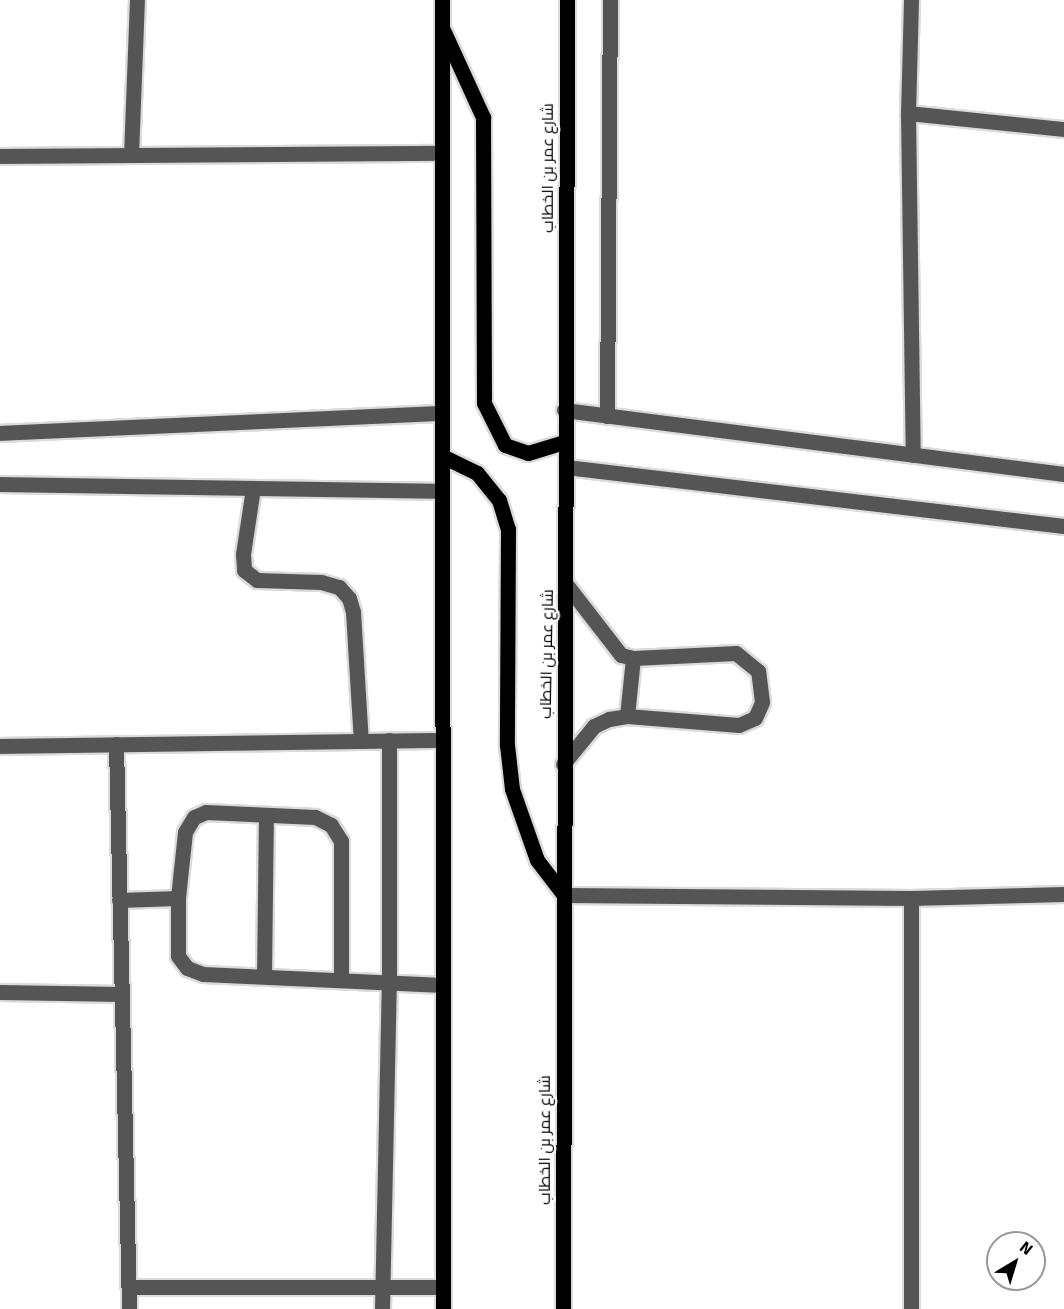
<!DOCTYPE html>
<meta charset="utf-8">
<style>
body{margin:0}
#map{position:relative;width:1064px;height:1309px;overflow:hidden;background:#fff;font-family:Signika,Cairo,sans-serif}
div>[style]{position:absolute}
.roads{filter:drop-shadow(2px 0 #dbdbdb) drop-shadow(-2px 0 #dbdbdb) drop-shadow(0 2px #dbdbdb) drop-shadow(0 -2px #dbdbdb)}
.minor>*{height:15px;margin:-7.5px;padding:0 7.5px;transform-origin:7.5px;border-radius:7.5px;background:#555}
.major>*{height:15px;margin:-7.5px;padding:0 7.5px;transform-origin:7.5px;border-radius:7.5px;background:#000}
span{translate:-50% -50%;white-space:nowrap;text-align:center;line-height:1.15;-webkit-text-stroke:4.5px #fff;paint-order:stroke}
.street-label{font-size:16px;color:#000}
.north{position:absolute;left:986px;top:1231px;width:60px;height:60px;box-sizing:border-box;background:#fff;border:2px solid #999;border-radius:50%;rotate:38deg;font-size:16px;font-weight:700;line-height:24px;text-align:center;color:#000}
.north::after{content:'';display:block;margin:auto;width:21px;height:27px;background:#000;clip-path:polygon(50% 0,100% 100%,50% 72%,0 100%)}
</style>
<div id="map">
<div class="roads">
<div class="minor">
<div style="left:911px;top:0;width:113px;rotate:91.5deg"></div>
<div style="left:908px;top:113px;width:342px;rotate:89.2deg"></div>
<div style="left:908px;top:113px;width:157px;rotate:5.9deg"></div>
<div style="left:131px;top:155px;width:155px;rotate:-87.8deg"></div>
<div style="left:0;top:156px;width:442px;rotate:-0.4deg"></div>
<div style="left:564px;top:410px;width:504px;rotate:7.29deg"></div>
<div style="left:607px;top:416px;width:416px;rotate:-89.6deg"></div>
<div style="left:0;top:433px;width:442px;rotate:-2.6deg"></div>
<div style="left:566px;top:467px;width:501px;rotate:6.76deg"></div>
<div style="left:0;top:484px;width:442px;rotate:0.9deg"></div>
<div style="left:253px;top:488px;width:67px;rotate:98.6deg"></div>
<div style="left:243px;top:554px;width:16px;rotate:86deg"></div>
<div style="left:244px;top:570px;width:16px;rotate:38deg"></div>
<div style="left:257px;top:580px;width:64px;rotate:1.8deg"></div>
<div style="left:321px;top:582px;width:19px;rotate:16deg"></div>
<div style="left:339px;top:587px;width:15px;rotate:48deg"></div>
<div style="left:349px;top:598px;width:15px;rotate:74deg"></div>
<div style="left:353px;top:612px;width:129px;rotate:86.5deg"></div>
<div style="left:627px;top:716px;width:58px;rotate:-84.1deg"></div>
<div style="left:116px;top:744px;width:565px;rotate:88.68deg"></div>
<div style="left:0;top:746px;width:443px;rotate:-0.8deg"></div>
<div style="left:563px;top:764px;width:49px;rotate:-50.8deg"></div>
<div style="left:594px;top:726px;width:17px;rotate:-25deg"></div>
<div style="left:609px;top:719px;width:18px;rotate:-9deg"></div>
<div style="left:627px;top:716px;width:112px;rotate:4.6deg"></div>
<div style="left:739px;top:725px;width:17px;rotate:-24deg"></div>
<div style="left:755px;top:718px;width:17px;rotate:-66deg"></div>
<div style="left:762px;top:702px;width:31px;rotate:-97deg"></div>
<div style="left:758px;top:671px;width:28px;rotate:-141deg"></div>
<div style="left:736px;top:653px;width:103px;rotate:177.2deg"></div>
<div style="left:633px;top:658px;width:12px;rotate:-166deg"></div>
<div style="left:621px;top:655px;width:90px;rotate:-127.8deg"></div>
<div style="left:564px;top:895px;width:347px;rotate:0.5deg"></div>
<div style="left:911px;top:898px;width:153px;rotate:-1.5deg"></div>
<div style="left:911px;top:898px;width:411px;rotate:90deg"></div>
<div style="left:119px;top:900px;width:59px;rotate:-1.9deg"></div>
<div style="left:264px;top:976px;width:161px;rotate:-89.3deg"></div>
<div style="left:341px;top:979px;width:138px;rotate:-90deg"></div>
<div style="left:341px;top:841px;width:19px;rotate:-122deg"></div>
<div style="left:331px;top:825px;width:18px;rotate:-153deg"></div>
<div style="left:315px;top:817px;width:109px;rotate:-177.4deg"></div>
<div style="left:206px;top:812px;width:13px;rotate:157deg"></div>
<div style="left:194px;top:817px;width:17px;rotate:121deg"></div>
<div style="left:185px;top:832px;width:66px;rotate:96.1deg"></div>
<div style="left:178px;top:898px;width:58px;rotate:90deg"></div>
<div style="left:178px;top:956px;width:15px;rotate:53deg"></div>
<div style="left:187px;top:968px;width:17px;rotate:21deg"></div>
<div style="left:203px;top:974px;width:240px;rotate:2.6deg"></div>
<div style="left:0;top:992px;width:122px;rotate:0.9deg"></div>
<div style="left:129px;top:1287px;width:314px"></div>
<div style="left:382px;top:1309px;width:329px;rotate:-88.8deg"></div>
<div style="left:389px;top:980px;width:240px;rotate:-90deg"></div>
</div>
<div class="major">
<div style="left:442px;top:0;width:1309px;rotate:89.96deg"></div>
<div style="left:444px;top:32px;width:94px;rotate:65.4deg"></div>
<div style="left:483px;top:117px;width:286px;rotate:89.8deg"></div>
<div style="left:484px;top:403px;width:47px;rotate:63.4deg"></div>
<div style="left:505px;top:445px;width:24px;rotate:19deg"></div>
<div style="left:528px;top:453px;width:39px;rotate:-17deg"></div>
<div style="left:442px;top:456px;width:39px;rotate:26deg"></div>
<div style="left:477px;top:473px;width:35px;rotate:51deg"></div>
<div style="left:499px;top:500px;width:30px;rotate:73deg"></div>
<div style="left:508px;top:529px;width:216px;rotate:90.3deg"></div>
<div style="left:507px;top:745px;width:44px;rotate:83.5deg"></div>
<div style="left:512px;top:789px;width:75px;rotate:70.6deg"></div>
<div style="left:537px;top:860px;width:44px;rotate:52.4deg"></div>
<div style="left:563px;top:1309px;width:1309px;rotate:-89.82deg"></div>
</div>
</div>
<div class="street-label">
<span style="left:548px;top:168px;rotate:-90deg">شارع عمر بن الخطاب</span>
<span style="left:547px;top:654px;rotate:-89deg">شارع عمر بن الخطاب</span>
<span style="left:545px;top:1140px;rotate:-90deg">شارع عمر بن الخطاب</span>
</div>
<div class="north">N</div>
</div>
